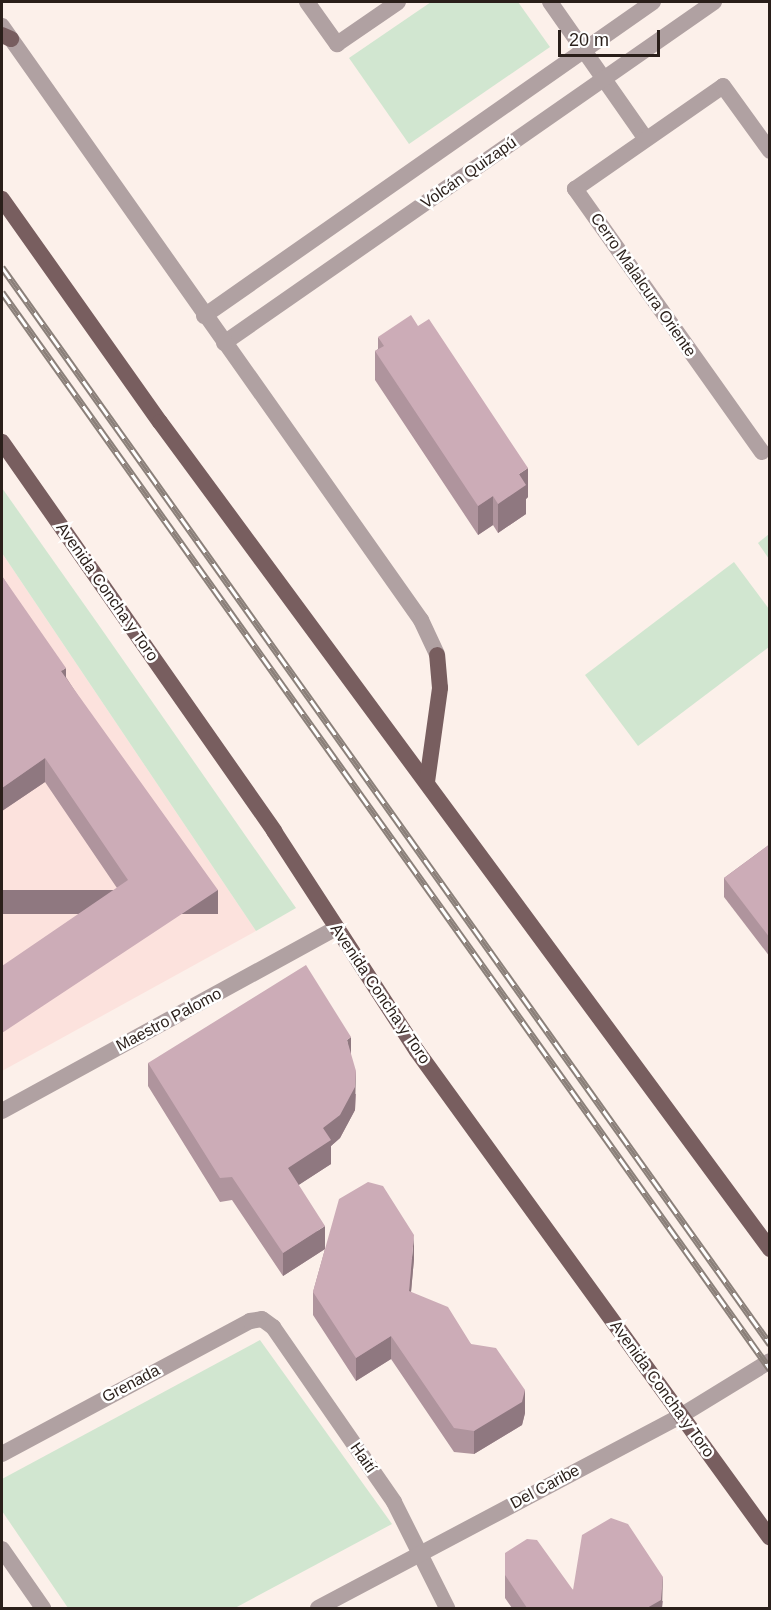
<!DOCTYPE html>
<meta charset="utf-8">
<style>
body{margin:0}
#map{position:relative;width:771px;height:1610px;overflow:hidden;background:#fcf0ea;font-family:Helvetica,sans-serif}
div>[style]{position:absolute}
.education>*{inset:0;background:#fce2dd}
.green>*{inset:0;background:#d1e6d0}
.minor>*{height:16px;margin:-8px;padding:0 8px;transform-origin:8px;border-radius:8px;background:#b0a1a2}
.tertiary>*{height:16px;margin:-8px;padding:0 8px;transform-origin:8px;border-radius:8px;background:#b0a1a2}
.primary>*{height:16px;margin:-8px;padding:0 8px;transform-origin:8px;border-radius:8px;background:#785e5f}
.rail>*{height:7px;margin-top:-3.5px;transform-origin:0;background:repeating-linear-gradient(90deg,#fff 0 14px,#8b807a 0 28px);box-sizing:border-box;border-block:2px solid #8b807a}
.wall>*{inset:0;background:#af949d}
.shaded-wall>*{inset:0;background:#8f7880;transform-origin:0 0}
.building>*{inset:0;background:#ccacb7}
span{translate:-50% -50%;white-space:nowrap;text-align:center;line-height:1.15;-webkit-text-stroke:5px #fff;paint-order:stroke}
.street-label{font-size:16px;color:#2a1f1a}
.frame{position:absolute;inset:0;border:3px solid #2a1f1a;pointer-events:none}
.scale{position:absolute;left:558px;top:30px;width:102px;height:27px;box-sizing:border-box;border:3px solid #2a1f1a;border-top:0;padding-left:8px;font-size:18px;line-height:21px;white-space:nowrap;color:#2a1f1a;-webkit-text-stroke:4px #fff;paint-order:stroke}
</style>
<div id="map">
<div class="education">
<div style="clip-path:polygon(2px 553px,256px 931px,2px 1071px)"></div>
</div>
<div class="green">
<div style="clip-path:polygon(431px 2px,518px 2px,550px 47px,409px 144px,349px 58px)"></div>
<div style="clip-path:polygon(2px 488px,98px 624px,296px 908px,256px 931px,2px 553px)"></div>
<div style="clip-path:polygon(769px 534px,769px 559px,758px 543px)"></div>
<div style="clip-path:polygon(734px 562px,769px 609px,769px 647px,638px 746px,585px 675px)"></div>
<div style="clip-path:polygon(260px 1340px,392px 1524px,235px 1608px,68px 1608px,2px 1511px,2px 1479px)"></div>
</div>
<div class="minor">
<div style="left:307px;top:2px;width:52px;rotate:54.5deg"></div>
<div style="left:337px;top:44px;width:74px;rotate:-34.5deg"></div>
<div style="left:550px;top:2px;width:167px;rotate:55deg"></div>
<div style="left:204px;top:316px;width:548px;rotate:-34.97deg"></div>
<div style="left:224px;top:343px;width:597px;rotate:-34.83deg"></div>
<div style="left:762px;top:452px;width:323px;rotate:-125.4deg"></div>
<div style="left:575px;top:189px;width:180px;rotate:-34.8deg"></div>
<div style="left:723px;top:86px;width:80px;rotate:54.1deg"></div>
<div style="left:2px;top:1454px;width:281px;rotate:-28.2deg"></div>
<div style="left:250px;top:1321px;width:12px;rotate:-9deg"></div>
<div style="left:262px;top:1319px;width:14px;rotate:36deg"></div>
<div style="left:273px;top:1327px;width:213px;rotate:55.3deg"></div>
<div style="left:394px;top:1502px;width:119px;rotate:63.4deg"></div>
<div style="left:2px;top:1549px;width:72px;rotate:55.2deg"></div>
</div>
<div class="tertiary">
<div style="left:2px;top:26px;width:727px;rotate:54.8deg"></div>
<div style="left:421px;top:620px;width:38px;rotate:65deg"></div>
<div style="left:2px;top:1111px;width:381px;rotate:-28.7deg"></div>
<div style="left:318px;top:1608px;width:412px;rotate:-27.9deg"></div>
<div style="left:682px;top:1415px;width:103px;rotate:-31.5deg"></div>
</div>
<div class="primary">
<div style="left:2px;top:35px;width:10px;rotate:24deg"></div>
<div style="left:2px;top:199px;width:273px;rotate:54.7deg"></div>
<div style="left:160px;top:422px;width:1028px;rotate:53.59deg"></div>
<div style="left:2px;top:442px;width:475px;rotate:55deg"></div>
<div style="left:274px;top:831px;width:262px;rotate:57deg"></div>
<div style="left:417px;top:1051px;width:601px;rotate:54.06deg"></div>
<div style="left:427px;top:782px;width:95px;rotate:-82.1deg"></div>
<div style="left:440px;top:688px;width:33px;rotate:-95deg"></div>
</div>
<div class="rail">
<div style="left:2px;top:267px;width:1323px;rotate:54.51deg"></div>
<div style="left:2px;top:292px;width:1323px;rotate:54.51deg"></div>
</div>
<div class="wall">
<div style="clip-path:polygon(378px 337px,528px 497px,526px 499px,526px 514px,498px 533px,493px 525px,478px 535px,375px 380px,375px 351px,378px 349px)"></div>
<div style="clip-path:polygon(2px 576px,66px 677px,218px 914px,117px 888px,45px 782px,2px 811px)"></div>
<div style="clip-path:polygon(770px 844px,770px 957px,724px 897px,724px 878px)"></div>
<div style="clip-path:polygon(148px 1063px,356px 1094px,355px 1110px,340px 1138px,331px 1146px,331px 1164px,298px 1185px,325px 1249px,414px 1259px,411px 1292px,471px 1344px,525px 1413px,522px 1425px,474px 1454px,454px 1452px,391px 1359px,356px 1381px,313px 1315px,313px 1292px,325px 1249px,283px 1276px,232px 1200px,220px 1202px,148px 1086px)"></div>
<div style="clip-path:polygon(505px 1553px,573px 1590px,663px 1601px,662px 1608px,512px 1608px,505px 1598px)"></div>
</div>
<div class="shaded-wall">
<div style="clip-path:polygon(528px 468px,528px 497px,526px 499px,526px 514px,498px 533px,498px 504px,519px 474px)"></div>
<div style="clip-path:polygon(493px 496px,493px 525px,478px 535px,478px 506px)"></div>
<div style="clip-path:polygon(66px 668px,66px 691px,61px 671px)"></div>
<div style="clip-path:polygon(45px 758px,45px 782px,2px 811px,2px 788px)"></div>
<div style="left:218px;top:890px;width:24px;height:259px;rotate:90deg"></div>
<div style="clip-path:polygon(351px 1037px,351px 1061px,347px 1040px)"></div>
<div style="clip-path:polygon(356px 1071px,355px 1110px,340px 1138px,331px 1146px,331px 1164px,288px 1192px,288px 1168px,323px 1128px)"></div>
<div style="clip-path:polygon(325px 1226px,325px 1249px,283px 1276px,283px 1253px)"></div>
<div style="clip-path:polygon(414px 1235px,414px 1259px,409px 1314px,409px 1291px)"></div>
<div style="clip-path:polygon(391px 1336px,391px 1359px,356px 1381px,356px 1358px)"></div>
<div style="clip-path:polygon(525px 1390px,525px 1413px,522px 1425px,474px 1454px,474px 1431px)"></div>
<div style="clip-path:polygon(663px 1577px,662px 1608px,647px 1608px)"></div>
</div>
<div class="building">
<div style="clip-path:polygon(411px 315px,418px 326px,429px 319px,528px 468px,519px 474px,526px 485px,498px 504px,493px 496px,478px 506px,375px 351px,384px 346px,378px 337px)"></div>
<div style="clip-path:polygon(2px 576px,66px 668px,61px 671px,218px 890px,2px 1033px,2px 966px,128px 880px,45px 758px,2px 788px)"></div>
<div style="clip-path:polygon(770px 844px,770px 938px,724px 878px)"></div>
<div style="clip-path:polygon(306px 965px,351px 1037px,347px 1040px,356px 1071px,355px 1087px,340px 1115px,323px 1128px,331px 1140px,288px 1168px,325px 1226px,283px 1253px,232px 1177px,220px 1178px,148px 1063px)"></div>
<div style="clip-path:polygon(368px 1182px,383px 1186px,414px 1235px,409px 1291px,448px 1307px,471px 1344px,496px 1348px,525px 1390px,522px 1402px,474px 1431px,454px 1428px,391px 1336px,356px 1358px,313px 1292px,339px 1199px)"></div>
<div style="clip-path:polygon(611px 1518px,628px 1524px,663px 1577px,661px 1600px,647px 1608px,527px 1608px,505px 1575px,505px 1553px,527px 1539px,537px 1540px,573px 1590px,582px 1535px)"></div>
</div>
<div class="street-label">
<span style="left:469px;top:173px;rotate:-35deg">Volcán Quizapú</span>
<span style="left:643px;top:285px;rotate:55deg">Cerro Malalcura Oriente</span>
<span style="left:107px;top:592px;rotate:55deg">Avenida Concha y Toro</span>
<span style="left:380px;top:994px;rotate:56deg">Avenida Concha y Toro</span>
<span style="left:169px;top:1020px;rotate:-28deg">Maestro Palomo</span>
<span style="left:131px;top:1384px;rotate:-28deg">Grenada</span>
<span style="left:662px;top:1389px;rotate:54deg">Avenida Concha y Toro</span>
<span style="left:363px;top:1458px;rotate:55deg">Haití</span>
<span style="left:545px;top:1487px;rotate:-28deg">Del Caribe</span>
</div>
<div class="frame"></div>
<div class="scale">20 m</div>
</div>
